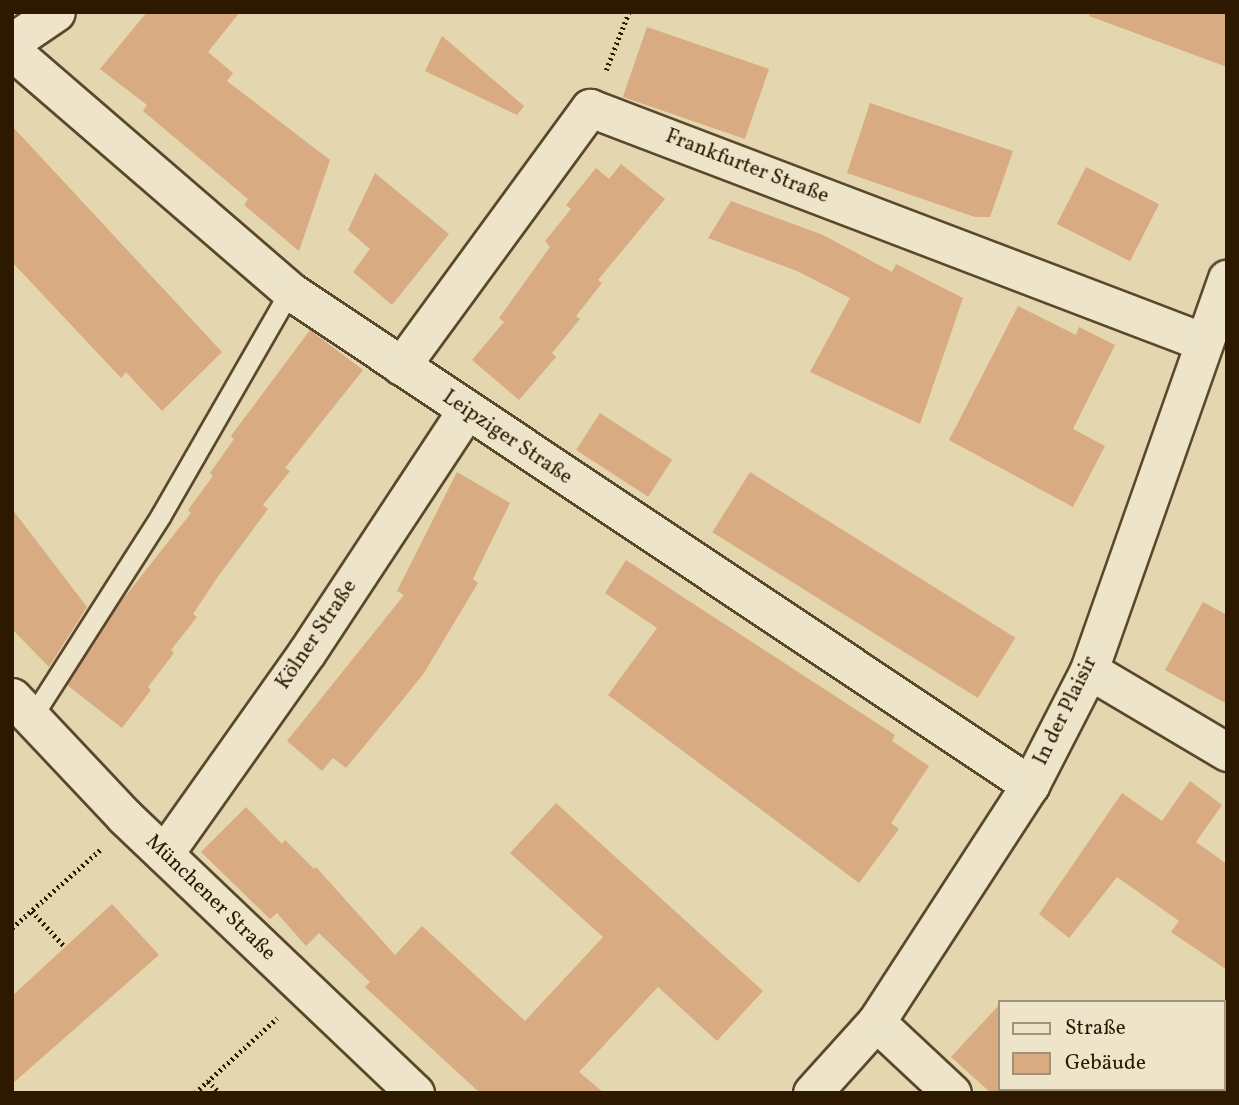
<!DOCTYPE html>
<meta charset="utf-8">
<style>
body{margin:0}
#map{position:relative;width:1239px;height:1105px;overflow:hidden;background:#e4d6ae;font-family:Vollkorn,serif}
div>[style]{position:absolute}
.building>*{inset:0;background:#d9ab82;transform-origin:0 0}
.path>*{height:4.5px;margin-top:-2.25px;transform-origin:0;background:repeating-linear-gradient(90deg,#2c1900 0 2px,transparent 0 5.5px)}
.roads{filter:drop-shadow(2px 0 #5a482c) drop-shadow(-2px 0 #5a482c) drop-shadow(0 2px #5a482c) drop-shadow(0 -2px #5a482c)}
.lane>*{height:19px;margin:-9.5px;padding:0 9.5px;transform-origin:9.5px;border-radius:9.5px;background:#ede4ca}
.street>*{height:37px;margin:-18.5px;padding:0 18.5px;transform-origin:18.5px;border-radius:18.5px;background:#ede4ca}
span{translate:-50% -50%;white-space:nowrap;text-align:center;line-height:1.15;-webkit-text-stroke:5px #ede4ca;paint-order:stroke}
.street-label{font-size:21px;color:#2c1900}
.frame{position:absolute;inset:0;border:14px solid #2c1900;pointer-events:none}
.legend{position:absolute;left:998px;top:1000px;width:228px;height:91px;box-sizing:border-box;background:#ede4ca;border:2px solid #a09379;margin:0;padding:9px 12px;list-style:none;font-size:21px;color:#2c1900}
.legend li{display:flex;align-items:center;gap:14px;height:35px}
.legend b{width:35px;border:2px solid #a09379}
</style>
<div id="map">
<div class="building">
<div style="clip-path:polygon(147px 12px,240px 12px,208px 52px,233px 73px,227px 81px,330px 160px,299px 251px,244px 205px,248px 199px,143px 111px,147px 105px,100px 69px)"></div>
<div style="clip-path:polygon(1090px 12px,1227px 12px,1227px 67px,1089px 16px)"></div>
<div style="left:647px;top:27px;width:129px;height:74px;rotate:19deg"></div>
<div style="clip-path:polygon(442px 36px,524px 106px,517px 115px,425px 71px)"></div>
<div style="clip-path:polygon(870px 103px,1013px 151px,990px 217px,975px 217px,847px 173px)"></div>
<div style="clip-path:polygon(12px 126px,222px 352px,162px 411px,126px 372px,121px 378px,12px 262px)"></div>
<div style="clip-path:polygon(621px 164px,665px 199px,598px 280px,602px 283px,576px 316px,580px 319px,552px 353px,556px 357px,519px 400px,472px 360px,504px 322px,499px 318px,550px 247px,545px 241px,571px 209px,566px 205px,596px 168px,609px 179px)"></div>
<div style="left:1086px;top:167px;width:82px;height:64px;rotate:27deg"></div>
<div style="clip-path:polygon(375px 173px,449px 234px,392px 305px,353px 272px,370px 249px,348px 230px)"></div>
<div style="clip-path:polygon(731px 201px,823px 235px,892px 272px,896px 264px,963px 298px,920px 424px,810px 372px,850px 298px,797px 271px,708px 238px)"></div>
<div style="clip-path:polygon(1018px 306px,1076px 335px,1079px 327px,1115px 345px,1073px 429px,1105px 446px,1073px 507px,949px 440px)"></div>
<div style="clip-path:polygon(310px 330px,363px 370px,285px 468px,290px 471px,263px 505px,268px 509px,217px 578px,193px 614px,197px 617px,171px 650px,174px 653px,148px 687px,151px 690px,122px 728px,67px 685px,116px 608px,191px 513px,188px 510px,213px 476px,210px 473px,234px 439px,231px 436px)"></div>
<div style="left:600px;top:413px;width:86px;height:44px;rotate:33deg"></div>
<div style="clip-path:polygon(457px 472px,510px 503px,473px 579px,478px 583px,424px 673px,404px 698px,346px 768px,333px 758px,322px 771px,287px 741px,404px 595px,397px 591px)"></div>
<div style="left:750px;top:472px;width:313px;height:71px;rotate:32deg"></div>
<div style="clip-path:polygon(12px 509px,87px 607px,49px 667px,12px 629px)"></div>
<div style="clip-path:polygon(626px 560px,895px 735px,892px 741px,929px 766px,891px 823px,899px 829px,859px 883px,608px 695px,657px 628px,605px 593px)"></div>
<div style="clip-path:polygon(1203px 602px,1227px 615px,1227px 704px,1165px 670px)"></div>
<div style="clip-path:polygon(1190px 781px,1222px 805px,1196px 842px,1227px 864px,1227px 970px,1171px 932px,1179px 921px,1117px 877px,1069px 938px,1039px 914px,1122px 793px,1162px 821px)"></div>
<div style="clip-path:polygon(556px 803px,763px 991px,717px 1041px,658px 987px,579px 1072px,604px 1093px,480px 1093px,365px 987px,370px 982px,319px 933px,306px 946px,277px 913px,270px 919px,201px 852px,246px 807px,282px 844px,285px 840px,314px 869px,316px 867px,395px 955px,422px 926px,525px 1021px,603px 937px,510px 853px)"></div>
<div style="clip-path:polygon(112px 904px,159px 955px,12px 1084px,12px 996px)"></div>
<div style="clip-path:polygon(999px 1005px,999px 1093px,991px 1093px,951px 1057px)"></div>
</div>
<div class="path">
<div style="left:606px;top:70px;width:62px;rotate:-68.4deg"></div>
<div style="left:32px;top:911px;width:49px;rotate:47.5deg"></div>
<div style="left:12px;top:928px;width:118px;rotate:-41.6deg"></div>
<div style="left:208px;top:1081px;width:17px;rotate:45deg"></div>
<div style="left:195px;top:1093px;width:111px;rotate:-42.4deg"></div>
</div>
<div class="roads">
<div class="lane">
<div style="left:30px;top:720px;width:243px;rotate:-57.4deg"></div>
<div style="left:161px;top:515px;width:258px;rotate:-60.1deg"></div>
</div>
<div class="street">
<div style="left:12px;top:42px;width:53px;rotate:-34.3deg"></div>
<div style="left:12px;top:51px;width:367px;rotate:40.8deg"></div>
<div style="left:290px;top:291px;width:890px;rotate:33.73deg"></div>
<div style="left:401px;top:366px;width:320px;rotate:-53.8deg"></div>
<div style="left:590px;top:108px;width:654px;rotate:20.87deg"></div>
<div style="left:1089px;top:670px;width:161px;rotate:30.7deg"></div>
<div style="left:12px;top:697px;width:163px;rotate:46.7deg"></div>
<div style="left:124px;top:816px;width:402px;rotate:43.6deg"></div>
<div style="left:164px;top:854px;width:247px;rotate:-54.7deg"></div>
<div style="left:307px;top:652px;width:289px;rotate:-56.6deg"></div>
<div style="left:876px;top:1022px;width:104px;rotate:43.1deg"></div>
<div style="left:812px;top:1093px;width:96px;rotate:-48deg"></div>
<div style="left:876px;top:1022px;width:283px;rotate:-57deg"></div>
<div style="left:1030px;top:785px;width:129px;rotate:-62.8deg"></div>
<div style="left:1089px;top:670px;width:415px;rotate:-70.6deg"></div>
</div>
</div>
<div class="street-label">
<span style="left:747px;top:167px;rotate:21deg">Frankfurter Straße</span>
<span style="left:507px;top:438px;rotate:34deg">Leipziger Straße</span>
<span style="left:317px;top:635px;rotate:-56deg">Kölner Straße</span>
<span style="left:1066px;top:711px;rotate:-64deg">In der Plaisir</span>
<span style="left:210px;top:898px;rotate:44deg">Münchener Straße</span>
</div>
<div class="frame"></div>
<ul class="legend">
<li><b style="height:9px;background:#ede4ca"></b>Straße</li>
<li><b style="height:19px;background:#d9ab82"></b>Gebäude</li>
</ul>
</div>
